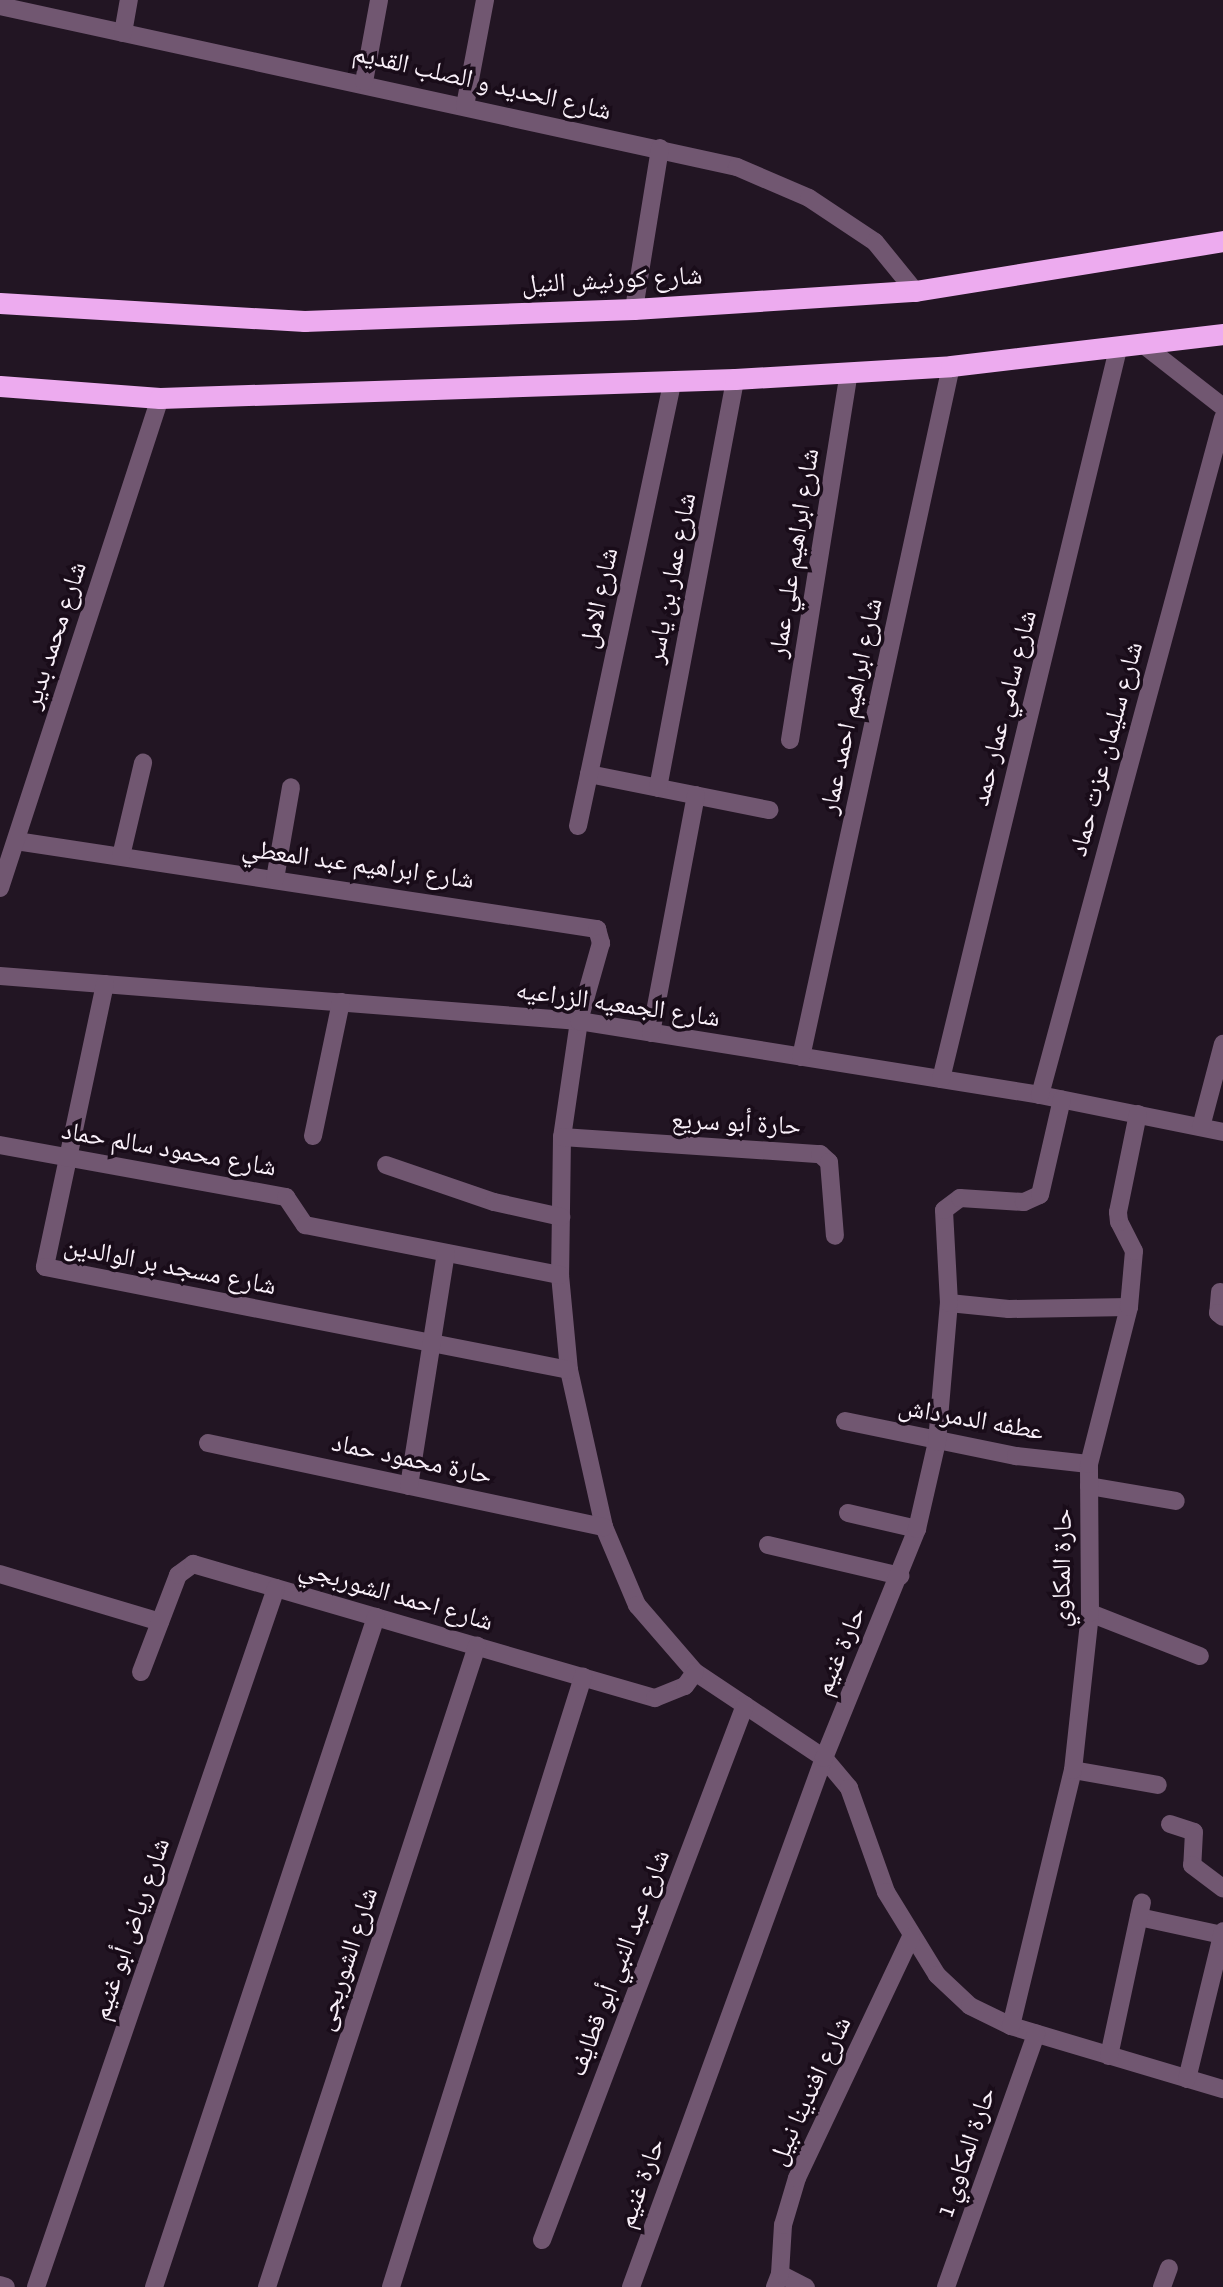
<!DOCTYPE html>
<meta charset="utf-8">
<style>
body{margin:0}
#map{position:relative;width:1223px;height:2287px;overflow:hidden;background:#221523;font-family:"Zilla Slab","Noto Naskh Arabic",serif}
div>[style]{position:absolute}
.minor>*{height:18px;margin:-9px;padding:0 9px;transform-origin:9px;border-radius:9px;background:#715771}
.highway>*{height:21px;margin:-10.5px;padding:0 10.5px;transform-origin:10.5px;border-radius:10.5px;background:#edabef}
span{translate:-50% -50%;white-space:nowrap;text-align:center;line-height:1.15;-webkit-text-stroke:7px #190c19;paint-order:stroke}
.street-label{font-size:26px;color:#f9f0f9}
</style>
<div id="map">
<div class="minor">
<div style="left:0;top:6px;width:754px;rotate:12.32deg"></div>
<div style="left:737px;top:167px;width:78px;rotate:23.3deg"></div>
<div style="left:809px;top:198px;width:79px;rotate:33.7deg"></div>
<div style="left:875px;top:242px;width:63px;rotate:50.8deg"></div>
<div style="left:123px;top:33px;width:34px;rotate:-80deg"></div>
<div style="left:364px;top:82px;width:83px;rotate:-79.6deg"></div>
<div style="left:465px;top:106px;width:108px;rotate:-79.3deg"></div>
<div style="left:634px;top:309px;width:163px;rotate:-80.8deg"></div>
<div style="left:1145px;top:346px;width:99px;rotate:38deg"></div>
<div style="left:790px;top:740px;width:372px;rotate:-80.9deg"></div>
<div style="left:589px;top:774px;width:184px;rotate:11.3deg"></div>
<div style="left:658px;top:788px;width:416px;rotate:-79.3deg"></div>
<div style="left:578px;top:826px;width:454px;rotate:-78deg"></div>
<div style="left:16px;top:841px;width:588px;rotate:8.61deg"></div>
<div style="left:597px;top:929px;width:15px;rotate:74deg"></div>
<div style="left:601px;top:943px;width:81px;rotate:105.8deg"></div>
<div style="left:579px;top:1021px;width:117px;rotate:98.3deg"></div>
<div style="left:562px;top:1137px;width:138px;rotate:90.8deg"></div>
<div style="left:560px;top:1275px;width:95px;rotate:84.6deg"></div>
<div style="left:569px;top:1370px;width:161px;rotate:77.4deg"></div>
<div style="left:604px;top:1527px;width:85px;rotate:67.1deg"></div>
<div style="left:637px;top:1605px;width:89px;rotate:49.1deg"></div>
<div style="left:695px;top:1672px;width:155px;rotate:33.7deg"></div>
<div style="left:824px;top:1758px;width:39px;rotate:50deg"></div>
<div style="left:849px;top:1788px;width:110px;rotate:70.4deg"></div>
<div style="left:886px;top:1892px;width:97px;rotate:58.4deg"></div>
<div style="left:937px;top:1975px;width:45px;rotate:43.2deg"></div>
<div style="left:970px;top:2006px;width:46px;rotate:26deg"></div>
<div style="left:1011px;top:2026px;width:221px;rotate:16.6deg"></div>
<div style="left:121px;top:856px;width:96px;rotate:-76.7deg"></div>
<div style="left:275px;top:879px;width:93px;rotate:-80.1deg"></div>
<div style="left:0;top:888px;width:515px;rotate:-71.92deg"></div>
<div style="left:0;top:976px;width:581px;rotate:4.44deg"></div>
<div style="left:579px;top:1021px;width:467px;rotate:9.1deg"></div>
<div style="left:1040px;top:1095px;width:187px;rotate:11.4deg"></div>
<div style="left:105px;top:984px;width:289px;rotate:102deg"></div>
<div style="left:45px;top:1267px;width:534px;rotate:11.12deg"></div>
<div style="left:651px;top:1033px;width:242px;rotate:-79.3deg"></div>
<div style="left:801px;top:1057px;width:707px;rotate:-77.75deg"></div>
<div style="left:941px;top:1079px;width:751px;rotate:-76.37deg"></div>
<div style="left:1040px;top:1095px;width:701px;rotate:-74.87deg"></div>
<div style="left:1201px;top:1127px;width:86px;rotate:-75.2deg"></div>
<div style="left:313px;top:1136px;width:137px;rotate:-78.2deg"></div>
<div style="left:562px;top:1137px;width:259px;rotate:3.8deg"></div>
<div style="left:820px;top:1154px;width:12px;rotate:42deg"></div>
<div style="left:829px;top:1162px;width:74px;rotate:85.4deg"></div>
<div style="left:0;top:1145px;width:291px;rotate:10.3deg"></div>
<div style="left:286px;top:1197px;width:34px;rotate:56deg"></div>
<div style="left:305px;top:1225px;width:260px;rotate:11.1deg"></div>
<div style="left:386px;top:1165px;width:114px;rotate:18.9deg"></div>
<div style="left:494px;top:1202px;width:69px;rotate:12.6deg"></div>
<div style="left:1220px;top:1292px;width:21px;rotate:95deg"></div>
<div style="left:1218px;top:1313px;width:6px;rotate:39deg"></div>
<div style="left:949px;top:1303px;width:60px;rotate:5.7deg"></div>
<div style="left:1009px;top:1309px;width:120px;rotate:-1deg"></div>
<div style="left:845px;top:1421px;width:175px;rotate:11.6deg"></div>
<div style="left:1016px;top:1456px;width:73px;rotate:6.3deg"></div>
<div style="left:208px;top:1443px;width:405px;rotate:12deg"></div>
<div style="left:409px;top:1486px;width:236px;rotate:-81deg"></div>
<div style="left:1089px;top:1486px;width:88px;rotate:9.8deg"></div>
<div style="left:848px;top:1513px;width:71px;rotate:13.1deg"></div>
<div style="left:768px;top:1545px;width:136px;rotate:13.2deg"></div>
<div style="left:0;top:1574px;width:167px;rotate:16.7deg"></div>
<div style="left:1090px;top:1613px;width:118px;rotate:21.4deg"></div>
<div style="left:141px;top:1672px;width:104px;rotate:-69.1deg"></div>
<div style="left:178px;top:1575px;width:19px;rotate:-36deg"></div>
<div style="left:193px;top:1564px;width:481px;rotate:16.2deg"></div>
<div style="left:655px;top:1698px;width:32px;rotate:-22deg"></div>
<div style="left:685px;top:1686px;width:17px;rotate:-54deg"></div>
<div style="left:1073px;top:1770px;width:86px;rotate:10deg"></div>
<div style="left:1170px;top:1824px;width:25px;rotate:18deg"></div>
<div style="left:1194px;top:1832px;width:33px;rotate:93deg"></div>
<div style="left:1192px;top:1865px;width:39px;rotate:37deg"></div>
<div style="left:1139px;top:1917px;width:85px;rotate:12.2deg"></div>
<div style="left:1011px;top:2026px;width:263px;rotate:-76.4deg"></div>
<div style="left:1073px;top:1770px;width:158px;rotate:-83.8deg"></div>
<div style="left:1090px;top:1613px;width:149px;rotate:-90.4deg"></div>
<div style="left:1089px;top:1464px;width:162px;rotate:-75.7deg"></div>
<div style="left:1129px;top:1307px;width:56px;rotate:-84.9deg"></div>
<div style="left:1134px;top:1251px;width:33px;rotate:-117deg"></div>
<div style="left:1119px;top:1222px;width:10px;rotate:-96deg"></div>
<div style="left:1118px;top:1212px;width:100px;rotate:-78.5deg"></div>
<div style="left:1109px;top:2056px;width:157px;rotate:-77.9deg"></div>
<div style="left:1187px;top:2079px;width:152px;rotate:-76.3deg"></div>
<div style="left:542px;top:2240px;width:572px;rotate:-69.22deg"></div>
<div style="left:780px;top:2274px;width:29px;rotate:27deg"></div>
<div style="left:0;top:2285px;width:6px;rotate:18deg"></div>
<div style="left:36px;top:2287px;width:739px;rotate:-71.05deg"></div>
<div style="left:154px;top:2287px;width:706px;rotate:-71.67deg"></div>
<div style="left:267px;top:2287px;width:675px;rotate:-71.86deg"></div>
<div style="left:391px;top:2287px;width:640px;rotate:-72.53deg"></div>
<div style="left:631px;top:2287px;width:563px;rotate:-69.96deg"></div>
<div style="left:824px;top:1758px;width:247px;rotate:-67.9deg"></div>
<div style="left:917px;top:1529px;width:89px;rotate:-77.1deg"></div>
<div style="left:937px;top:1442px;width:140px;rotate:-85.1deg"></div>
<div style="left:949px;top:1303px;width:93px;rotate:-93.1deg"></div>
<div style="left:944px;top:1210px;width:20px;rotate:-37deg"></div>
<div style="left:960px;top:1198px;width:64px;rotate:3.6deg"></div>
<div style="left:1024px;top:1202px;width:17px;rotate:-24deg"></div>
<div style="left:1040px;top:1195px;width:98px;rotate:-77.1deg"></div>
<div style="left:775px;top:2287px;width:14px;rotate:-69deg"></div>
<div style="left:780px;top:2274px;width:49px;rotate:-86.5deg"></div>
<div style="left:783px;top:2225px;width:49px;rotate:-73.4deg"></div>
<div style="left:797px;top:2178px;width:267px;rotate:-64.7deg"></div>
<div style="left:946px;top:2287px;width:269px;rotate:-70.4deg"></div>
<div style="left:1162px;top:2287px;width:20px;rotate:-70deg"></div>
</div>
<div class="highway">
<div style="left:0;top:303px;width:305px;rotate:3.4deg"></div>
<div style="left:304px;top:321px;width:330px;rotate:-2.1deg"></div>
<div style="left:634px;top:309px;width:282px;rotate:-3.7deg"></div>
<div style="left:915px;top:291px;width:312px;rotate:-9.2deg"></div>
<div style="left:0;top:386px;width:160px;rotate:4.3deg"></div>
<div style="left:160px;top:398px;width:575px;rotate:-1.89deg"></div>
<div style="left:735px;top:379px;width:216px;rotate:-3.4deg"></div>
<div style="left:951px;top:366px;width:274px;rotate:-6.7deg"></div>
</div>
<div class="street-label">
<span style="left:482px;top:82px;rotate:13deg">شارع الحديد و الصلب القديم</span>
<span style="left:612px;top:280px;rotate:-3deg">شارع كورنيش النيل</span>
<span style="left:794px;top:553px;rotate:-81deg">شارع ابراهيم علي عمار</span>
<span style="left:671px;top:578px;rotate:-79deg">شارع عمار بن ياسر</span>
<span style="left:599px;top:598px;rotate:-78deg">شارع الامل</span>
<span style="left:55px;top:635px;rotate:-72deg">شارع محمد بدير</span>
<span style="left:851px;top:706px;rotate:-78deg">شارع ابراهيم احمد عمار</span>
<span style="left:1004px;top:708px;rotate:-76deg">شارع سامي عمار حمد</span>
<span style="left:1106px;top:749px;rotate:-75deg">شارع سليمان عزت حماد</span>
<span style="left:358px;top:864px;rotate:8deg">شارع ابراهيم عبد المعطي</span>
<span style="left:618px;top:1004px;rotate:8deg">شارع الجمعيه الزراعيه</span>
<span style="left:736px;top:1123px;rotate:3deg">حارة أبو سريع</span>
<span style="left:169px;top:1149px;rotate:10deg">شارع محمود سالم حماد</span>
<span style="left:170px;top:1266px;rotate:11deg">شارع مسجد بر الوالدين</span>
<span style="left:971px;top:1419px;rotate:10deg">عطفه الدمرداش</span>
<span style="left:412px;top:1459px;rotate:12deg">حارة محمود حماد</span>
<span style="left:1062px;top:1568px;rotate:-89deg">حارة المكاوي</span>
<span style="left:396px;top:1595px;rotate:16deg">شارع احمد الشوربجي</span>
<span style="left:840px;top:1651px;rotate:-67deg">حارة غنيم</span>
<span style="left:131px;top:1929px;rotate:-71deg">شارع رياض أبو غنيم</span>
<span style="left:347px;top:1959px;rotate:-72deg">شارع الشوربجى</span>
<span style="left:619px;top:1963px;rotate:-69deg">شارع عبد النبي أبو قطايف</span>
<span style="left:810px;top:2091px;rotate:-65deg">شارع افندينا نبيل</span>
<span style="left:966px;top:2152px;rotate:-71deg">حارة المكاوي 1</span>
<span style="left:641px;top:2183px;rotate:-70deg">حارة غنيم</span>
</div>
</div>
